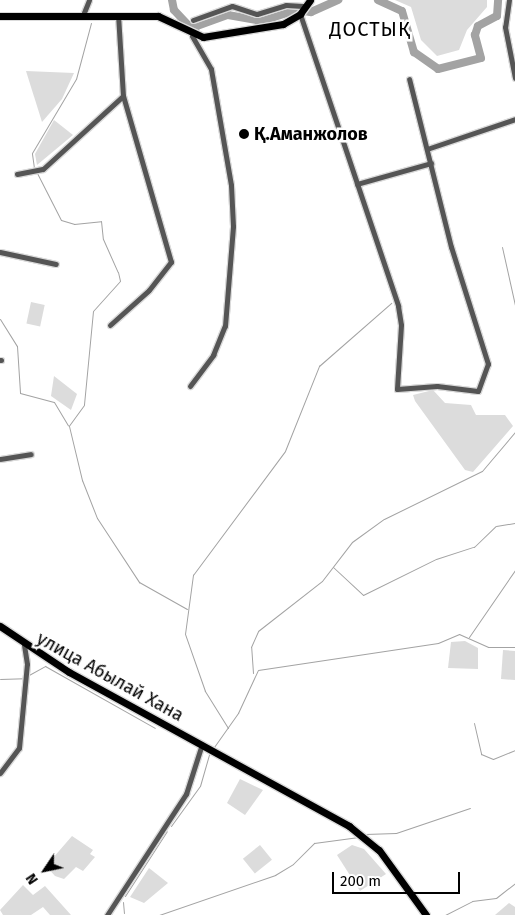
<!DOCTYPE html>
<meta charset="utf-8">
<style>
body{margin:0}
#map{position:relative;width:515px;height:915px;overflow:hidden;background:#fff;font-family:"Fira Sans",sans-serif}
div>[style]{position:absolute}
.green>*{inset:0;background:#dcdcdc;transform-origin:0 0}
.stream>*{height:1px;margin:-0.5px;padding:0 0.5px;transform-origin:0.5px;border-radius:0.5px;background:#a3a3a3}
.river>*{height:8px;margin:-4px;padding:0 4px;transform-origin:4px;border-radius:4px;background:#a3a3a3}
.roads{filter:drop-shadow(1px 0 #dbdbdb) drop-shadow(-1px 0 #dbdbdb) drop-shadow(0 1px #dbdbdb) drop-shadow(0 -1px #dbdbdb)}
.minor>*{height:5px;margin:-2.5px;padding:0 2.5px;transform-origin:2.5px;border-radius:2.5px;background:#555}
.major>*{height:7px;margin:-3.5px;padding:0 3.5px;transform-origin:3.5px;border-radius:3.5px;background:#000}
.dots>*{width:14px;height:14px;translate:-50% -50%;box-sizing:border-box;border:2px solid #fff;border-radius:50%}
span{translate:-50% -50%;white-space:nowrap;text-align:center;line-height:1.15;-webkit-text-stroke:5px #fff;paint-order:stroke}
.poi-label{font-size:18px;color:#000;font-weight:700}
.left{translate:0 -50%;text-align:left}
.street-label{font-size:18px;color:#000}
.quarter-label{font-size:20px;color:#000;letter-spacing:1px}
.north{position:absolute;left:20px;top:845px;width:50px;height:50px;-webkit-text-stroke:4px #fff;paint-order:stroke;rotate:236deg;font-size:14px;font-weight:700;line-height:20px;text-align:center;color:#000}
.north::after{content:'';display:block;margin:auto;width:18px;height:22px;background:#000;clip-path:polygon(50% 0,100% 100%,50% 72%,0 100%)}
.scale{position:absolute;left:332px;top:872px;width:128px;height:22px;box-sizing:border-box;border:2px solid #000;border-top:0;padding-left:6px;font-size:15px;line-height:18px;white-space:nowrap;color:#000;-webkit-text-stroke:4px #fff;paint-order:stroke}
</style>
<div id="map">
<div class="green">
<div style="clip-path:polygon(395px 0,487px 0,487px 7px,467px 30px,459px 50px,437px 56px,421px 40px,411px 7px)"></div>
<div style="clip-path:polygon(26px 71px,74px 73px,62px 99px,42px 122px)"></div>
<div style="clip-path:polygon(54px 120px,73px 135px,37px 165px,35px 154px)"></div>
<div style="left:31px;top:302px;width:14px;height:22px;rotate:12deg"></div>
<div style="clip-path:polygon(54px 376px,77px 394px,71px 410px,51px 396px)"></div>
<div style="clip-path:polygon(433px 390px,445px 403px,471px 405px,476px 415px,505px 415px,513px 426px,473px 472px,465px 470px,415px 401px,413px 395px)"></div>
<div style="clip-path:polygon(465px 641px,478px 648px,478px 669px,448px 668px,451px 642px)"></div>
<div style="clip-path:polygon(503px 650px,515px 651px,515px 680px,501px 679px)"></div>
<div style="clip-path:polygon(240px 779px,263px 790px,245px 815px,227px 803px)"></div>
<div style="clip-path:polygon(72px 836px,93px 850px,90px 854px,95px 857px,83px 871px,76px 867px,64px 879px,55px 876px,46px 866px)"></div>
<div style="left:260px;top:845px;width:19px;height:22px;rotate:51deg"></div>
<div style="clip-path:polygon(352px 845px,364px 849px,386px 874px,360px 891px,337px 855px)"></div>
<div style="clip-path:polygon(149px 868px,168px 883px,144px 903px,130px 897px)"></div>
<div style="clip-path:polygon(23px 885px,33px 895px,45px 886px,71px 915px,50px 915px,43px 907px,31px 915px,3px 915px,0 910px)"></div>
<div style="clip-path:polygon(509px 903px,515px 907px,515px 915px,495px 915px)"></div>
</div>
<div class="stream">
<div style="left:287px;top:12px;width:7px;rotate:-63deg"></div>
<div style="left:34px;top:168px;width:15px;rotate:-98deg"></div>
<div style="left:32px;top:153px;width:86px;rotate:-59.3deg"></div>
<div style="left:76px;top:79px;width:58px;rotate:-75deg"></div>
<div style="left:36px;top:171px;width:55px;rotate:63deg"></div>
<div style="left:61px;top:220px;width:14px;rotate:17deg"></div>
<div style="left:74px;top:224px;width:27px;rotate:-6deg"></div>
<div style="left:101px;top:221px;width:18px;rotate:84deg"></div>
<div style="left:103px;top:239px;width:36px;rotate:66deg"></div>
<div style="left:118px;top:272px;width:9px;rotate:77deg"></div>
<div style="left:120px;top:281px;width:40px;rotate:132deg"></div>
<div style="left:93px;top:311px;width:94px;rotate:95.5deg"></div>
<div style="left:84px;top:405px;width:26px;rotate:126deg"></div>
<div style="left:69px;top:426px;width:56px;rotate:76.5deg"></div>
<div style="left:82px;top:480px;width:41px;rotate:68.5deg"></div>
<div style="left:97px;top:518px;width:77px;rotate:56.7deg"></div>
<div style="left:139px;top:582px;width:55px;rotate:29.4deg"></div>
<div style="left:502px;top:247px;width:59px;rotate:77.4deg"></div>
<div style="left:0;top:319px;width:32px;rotate:58deg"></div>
<div style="left:17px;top:346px;width:47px;rotate:86.3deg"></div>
<div style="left:20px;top:393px;width:35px;rotate:15deg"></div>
<div style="left:54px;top:402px;width:27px;rotate:59deg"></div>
<div style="left:333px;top:567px;width:41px;rotate:43deg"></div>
<div style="left:363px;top:595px;width:81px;rotate:-26.3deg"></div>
<div style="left:436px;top:559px;width:40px;rotate:-18deg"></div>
<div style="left:474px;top:547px;width:30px;rotate:-44deg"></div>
<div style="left:496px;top:526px;width:19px;rotate:-9deg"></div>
<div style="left:469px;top:637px;width:81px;rotate:-55.5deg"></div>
<div style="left:253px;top:673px;width:26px;rotate:-94deg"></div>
<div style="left:251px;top:647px;width:17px;rotate:-66deg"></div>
<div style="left:258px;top:631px;width:81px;rotate:-38deg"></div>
<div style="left:322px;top:581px;width:49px;rotate:-52.4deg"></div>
<div style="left:352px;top:542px;width:39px;rotate:-36deg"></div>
<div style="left:384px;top:519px;width:109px;rotate:-26.1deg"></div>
<div style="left:482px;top:471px;width:51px;rotate:-49.8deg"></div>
<div style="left:27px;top:676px;width:21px;rotate:-29deg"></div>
<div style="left:45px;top:666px;width:126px;rotate:29.4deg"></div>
<div style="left:0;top:679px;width:24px;rotate:-2deg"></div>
<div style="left:474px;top:723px;width:32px;rotate:77deg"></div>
<div style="left:481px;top:754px;width:13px;rotate:23deg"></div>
<div style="left:493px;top:759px;width:24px;rotate:-22deg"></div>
<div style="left:228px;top:728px;width:44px;rotate:-121.9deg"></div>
<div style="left:205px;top:691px;width:60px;rotate:-109.3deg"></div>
<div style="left:185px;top:634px;width:60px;rotate:-82.3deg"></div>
<div style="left:193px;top:575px;width:154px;rotate:-53.4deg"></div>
<div style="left:285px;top:451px;width:92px;rotate:-68.2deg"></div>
<div style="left:319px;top:366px;width:96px;rotate:-41.2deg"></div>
<div style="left:214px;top:747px;width:42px;rotate:-54.8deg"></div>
<div style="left:238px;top:713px;width:47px;rotate:-65.1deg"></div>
<div style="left:258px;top:670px;width:182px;rotate:-8.5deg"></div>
<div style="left:438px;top:643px;width:23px;rotate:-23deg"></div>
<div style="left:459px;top:634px;width:32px;rotate:24deg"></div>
<div style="left:488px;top:647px;width:27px"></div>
<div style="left:171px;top:826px;width:49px;rotate:-54.1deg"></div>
<div style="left:200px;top:786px;width:35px;rotate:-74deg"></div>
<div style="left:365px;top:834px;width:31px;rotate:-2deg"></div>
<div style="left:396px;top:833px;width:78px;rotate:-18.7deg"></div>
<div style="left:125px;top:896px;width:77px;rotate:-57.1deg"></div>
<div style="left:123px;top:902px;width:11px;rotate:85deg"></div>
<div style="left:114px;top:915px;width:17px"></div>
<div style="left:159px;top:915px;width:123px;rotate:-19deg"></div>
<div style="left:275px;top:875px;width:21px;rotate:-31deg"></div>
<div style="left:293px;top:864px;width:30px;rotate:-45deg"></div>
<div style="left:314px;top:843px;width:45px;rotate:-7.6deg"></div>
<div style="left:445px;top:915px;width:30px;rotate:-27deg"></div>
<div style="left:472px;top:901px;width:24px;rotate:-7deg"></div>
<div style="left:496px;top:898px;width:24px;rotate:-38deg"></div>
</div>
<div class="river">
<div style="left:172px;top:0;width:10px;rotate:79deg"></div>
<div style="left:174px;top:10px;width:22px;rotate:47deg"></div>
<div style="left:189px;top:26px;width:8px"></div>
<div style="left:197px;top:26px;width:33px;rotate:-20deg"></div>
<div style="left:228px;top:15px;width:35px;rotate:10deg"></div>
<div style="left:262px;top:21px;width:35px;rotate:-18deg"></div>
<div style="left:295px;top:10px;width:16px;rotate:7deg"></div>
<div style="left:311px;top:12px;width:30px;rotate:-24deg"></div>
<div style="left:378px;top:0;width:26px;rotate:25deg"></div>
<div style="left:402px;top:11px;width:43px;rotate:73.7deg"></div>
<div style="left:414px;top:52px;width:29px;rotate:35deg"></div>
<div style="left:438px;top:69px;width:44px;rotate:-14.3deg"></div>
<div style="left:481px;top:58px;width:24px;rotate:-105deg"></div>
<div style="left:475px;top:35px;width:9px;rotate:-72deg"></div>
<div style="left:478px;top:26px;width:21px;rotate:-28deg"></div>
<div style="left:497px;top:16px;width:16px;rotate:-86deg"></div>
</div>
<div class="roads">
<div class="minor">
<div style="left:509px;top:0;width:27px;rotate:98deg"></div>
<div style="left:505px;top:27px;width:52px;rotate:78.9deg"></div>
<div style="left:300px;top:14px;width:308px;rotate:71.4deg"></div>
<div style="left:398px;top:306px;width:19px;rotate:81deg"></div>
<div style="left:401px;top:325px;width:64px;rotate:93.6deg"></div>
<div style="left:397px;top:389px;width:40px;rotate:-4.3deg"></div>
<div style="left:437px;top:386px;width:41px;rotate:7deg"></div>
<div style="left:478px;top:391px;width:29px;rotate:-70deg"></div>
<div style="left:488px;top:364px;width:123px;rotate:-107.5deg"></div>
<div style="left:451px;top:247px;width:173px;rotate:-104deg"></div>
<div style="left:83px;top:15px;width:16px;rotate:-68deg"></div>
<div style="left:193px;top:20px;width:41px;rotate:-19.7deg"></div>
<div style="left:232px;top:6px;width:26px;rotate:18deg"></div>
<div style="left:257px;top:14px;width:30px;rotate:-17deg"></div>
<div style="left:286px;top:5px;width:17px;rotate:3deg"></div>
<div style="left:427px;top:149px;width:93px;rotate:-18.8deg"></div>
<div style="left:17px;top:174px;width:26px;rotate:-11deg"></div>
<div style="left:43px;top:169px;width:108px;rotate:-42.4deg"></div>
<div style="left:357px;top:184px;width:77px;rotate:-15.8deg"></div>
<div style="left:0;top:252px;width:57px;rotate:12.1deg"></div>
<div style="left:110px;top:325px;width:52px;rotate:-41.9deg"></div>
<div style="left:149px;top:290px;width:36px;rotate:-52deg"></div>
<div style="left:171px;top:262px;width:173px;rotate:-106.1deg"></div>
<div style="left:123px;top:96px;width:81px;rotate:-93.5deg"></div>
<div style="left:0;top:360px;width:1px"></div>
<div style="left:190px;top:386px;width:39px;rotate:-53deg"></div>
<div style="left:213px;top:355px;width:31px;rotate:-68deg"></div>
<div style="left:225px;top:326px;width:100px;rotate:-85.4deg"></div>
<div style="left:233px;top:226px;width:41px;rotate:-92.8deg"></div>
<div style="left:231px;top:185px;width:118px;rotate:-99.8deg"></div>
<div style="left:211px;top:69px;width:38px;rotate:-120deg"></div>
<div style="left:0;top:459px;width:31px;rotate:-9deg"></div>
<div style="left:0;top:773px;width:31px;rotate:-53deg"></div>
<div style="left:19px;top:748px;width:84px;rotate:-84.6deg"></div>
<div style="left:27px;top:664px;width:19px;rotate:-99deg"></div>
<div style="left:107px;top:915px;width:145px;rotate:-56.9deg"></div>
<div style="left:186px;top:794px;width:52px;rotate:-72.3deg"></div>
</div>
<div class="major">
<div style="left:0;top:16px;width:158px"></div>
<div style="left:158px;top:16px;width:50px;rotate:25deg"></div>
<div style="left:203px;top:37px;width:81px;rotate:-9.2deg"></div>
<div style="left:283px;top:24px;width:20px;rotate:-30deg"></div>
<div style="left:300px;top:14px;width:17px;rotate:-54deg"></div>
<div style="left:0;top:626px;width:83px;rotate:33.7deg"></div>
<div style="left:69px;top:672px;width:320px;rotate:28.8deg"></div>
<div style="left:349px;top:826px;width:38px;rotate:39deg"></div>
<div style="left:379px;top:850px;width:80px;rotate:54.1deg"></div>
</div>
</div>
<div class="dots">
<div style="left:244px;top:134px;background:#000"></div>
</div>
<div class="poi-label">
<span class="left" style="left:254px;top:134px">Қ.Аманжолов</span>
</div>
<div class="street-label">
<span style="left:110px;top:677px;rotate:29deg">улица Абылай Хана</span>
</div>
<div class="quarter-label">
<span style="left:370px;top:29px">ДОСТЫҚ</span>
</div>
<div class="north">N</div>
<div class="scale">200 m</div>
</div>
